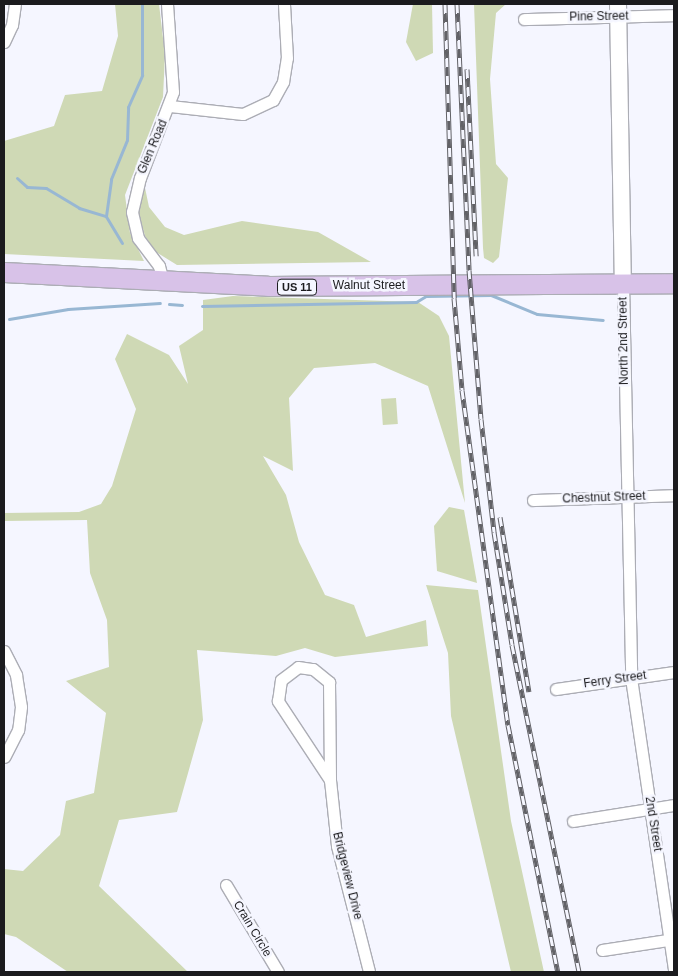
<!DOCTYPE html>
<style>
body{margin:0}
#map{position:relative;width:678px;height:976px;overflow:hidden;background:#f5f6ff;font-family:Arial,sans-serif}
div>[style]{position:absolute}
.green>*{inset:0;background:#cfd9b5;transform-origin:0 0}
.stream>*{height:3px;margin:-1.5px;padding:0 1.5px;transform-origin:1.5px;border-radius:1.5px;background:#98b7d3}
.roads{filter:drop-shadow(1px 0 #acadb5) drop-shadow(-1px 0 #acadb5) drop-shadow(0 1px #acadb5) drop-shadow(0 -1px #acadb5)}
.street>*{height:11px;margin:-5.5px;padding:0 5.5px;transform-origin:5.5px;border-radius:5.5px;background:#fff}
.secondary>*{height:16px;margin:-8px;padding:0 8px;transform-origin:8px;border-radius:8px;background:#fff}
.primary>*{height:19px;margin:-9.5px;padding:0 9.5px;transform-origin:9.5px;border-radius:9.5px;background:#d8c2e8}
.rail>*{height:5px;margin-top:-2.5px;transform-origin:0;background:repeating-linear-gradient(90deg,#f5f6ff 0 9px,#626267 0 18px);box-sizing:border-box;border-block:1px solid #626267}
span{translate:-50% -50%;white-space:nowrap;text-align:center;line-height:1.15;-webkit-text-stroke:5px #f5f6ff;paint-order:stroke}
.shield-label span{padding:1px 4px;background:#f5f6ff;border:1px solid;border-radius:4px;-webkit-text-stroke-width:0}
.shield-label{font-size:11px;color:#1b1b1e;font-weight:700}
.street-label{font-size:12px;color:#1b1b1e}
.frame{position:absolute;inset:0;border:5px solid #1b1b1e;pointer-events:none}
</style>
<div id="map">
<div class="green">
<div style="clip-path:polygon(115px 4px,159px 4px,165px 55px,163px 97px,125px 195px,130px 233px,144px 261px,4px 254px,4px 141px,54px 126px,65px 95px,102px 91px,118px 36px)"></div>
<div style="clip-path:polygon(413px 4px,432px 4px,433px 53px,416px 61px,406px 42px)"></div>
<div style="clip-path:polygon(474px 4px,506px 4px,496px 13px,490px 79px,496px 164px,508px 178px,499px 257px,493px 263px,484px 258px,483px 248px)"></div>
<div style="clip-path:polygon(144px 183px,149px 207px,165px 227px,184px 235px,242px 221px,318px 232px,371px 262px,177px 265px,156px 252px,145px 236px,138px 210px)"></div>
<div style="clip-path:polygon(233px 296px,418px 302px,439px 316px,449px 336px,465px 503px,428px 386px,375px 363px,314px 368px,289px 398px,293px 471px,263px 456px,286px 495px,299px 542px,325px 595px,354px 605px,366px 637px,426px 620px,428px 646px,335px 657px,305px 648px,276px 656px,197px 650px,203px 720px,177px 812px,119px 820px,99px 886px,188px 972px,68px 972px,16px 937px,4px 934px,4px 869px,23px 871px,60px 835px,66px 801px,94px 793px,106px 713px,66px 681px,109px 667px,107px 620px,90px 573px,87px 520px,4px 521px,4px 513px,79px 512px,101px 504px,112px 486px,136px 409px,115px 359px,127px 334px,169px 355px,188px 384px,179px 346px,203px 330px,203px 300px)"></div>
<div style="left:396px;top:398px;width:26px;height:15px;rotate:86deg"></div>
<div style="clip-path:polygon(449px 507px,464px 510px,477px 583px,437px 571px,434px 526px)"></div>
<div style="clip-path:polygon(426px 585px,478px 590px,511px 821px,544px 972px,511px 972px,451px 716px,448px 653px)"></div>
</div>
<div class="stream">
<div style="left:17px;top:178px;width:13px;rotate:42deg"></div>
<div style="left:27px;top:187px;width:19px;rotate:3deg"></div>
<div style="left:46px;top:188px;width:39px;rotate:31deg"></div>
<div style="left:79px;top:208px;width:28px;rotate:17deg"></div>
<div style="left:122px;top:243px;width:31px;rotate:-121deg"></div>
<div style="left:106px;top:216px;width:37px;rotate:-82deg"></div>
<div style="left:111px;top:179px;width:42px;rotate:-67.7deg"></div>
<div style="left:127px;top:140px;width:33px;rotate:-88deg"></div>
<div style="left:128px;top:107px;width:35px;rotate:-66deg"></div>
<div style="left:142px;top:75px;width:71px;rotate:-90deg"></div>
<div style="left:169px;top:304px;width:13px;rotate:4deg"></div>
<div style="left:202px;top:306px;width:214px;rotate:-1.1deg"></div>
<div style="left:416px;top:302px;width:12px;rotate:-31deg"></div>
<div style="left:426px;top:296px;width:65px;rotate:-0.9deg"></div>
<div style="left:491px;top:295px;width:50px;rotate:22.4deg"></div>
<div style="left:537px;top:314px;width:66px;rotate:5.2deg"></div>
<div style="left:9px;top:319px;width:60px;rotate:-9.6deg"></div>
<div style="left:68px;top:309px;width:92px;rotate:-3.7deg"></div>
</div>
<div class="roads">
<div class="street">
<div style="left:524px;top:19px;width:150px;rotate:-1.5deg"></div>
<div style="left:4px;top:42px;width:19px;rotate:-65deg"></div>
<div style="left:12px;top:25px;width:21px;rotate:-82deg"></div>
<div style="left:170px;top:106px;width:73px;rotate:6.3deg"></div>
<div style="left:243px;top:114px;width:33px;rotate:-25deg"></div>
<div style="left:273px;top:100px;width:21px;rotate:-61deg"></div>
<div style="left:283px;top:82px;width:24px;rotate:-81deg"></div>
<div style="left:287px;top:58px;width:54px;rotate:-93.2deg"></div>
<div style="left:163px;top:281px;width:16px;rotate:-105deg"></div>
<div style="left:159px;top:266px;width:35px;rotate:-127deg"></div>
<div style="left:138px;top:238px;width:27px;rotate:-103deg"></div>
<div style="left:132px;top:212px;width:35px;rotate:-77deg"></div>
<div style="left:140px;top:178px;width:92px;rotate:-69deg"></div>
<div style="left:173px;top:92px;width:88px;rotate:-93.9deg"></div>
<div style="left:623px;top:283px;width:395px;rotate:88.8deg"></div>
<div style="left:631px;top:678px;width:295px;rotate:81.6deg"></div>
<div style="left:533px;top:500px;width:141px;rotate:-2deg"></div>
<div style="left:4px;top:651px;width:27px;rotate:63deg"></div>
<div style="left:16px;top:675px;width:32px;rotate:81deg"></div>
<div style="left:21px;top:707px;width:23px;rotate:97deg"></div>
<div style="left:18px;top:730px;width:30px;rotate:117deg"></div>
<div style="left:298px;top:667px;width:15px;rotate:8deg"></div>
<div style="left:313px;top:669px;width:21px;rotate:39deg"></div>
<div style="left:329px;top:682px;width:98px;rotate:89.4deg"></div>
<div style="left:330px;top:780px;width:95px;rotate:-123.4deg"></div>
<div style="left:278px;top:701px;width:21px;rotate:-82deg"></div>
<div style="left:281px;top:680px;width:21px;rotate:-37deg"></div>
<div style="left:556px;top:689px;width:119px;rotate:-8.2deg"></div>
<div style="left:330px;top:780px;width:66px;rotate:83.9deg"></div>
<div style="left:337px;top:846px;width:130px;rotate:75.7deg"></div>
<div style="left:573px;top:821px;width:102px;rotate:-9deg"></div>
<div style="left:226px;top:885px;width:101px;rotate:59.1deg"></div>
<div style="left:602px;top:950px;width:73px;rotate:-8.7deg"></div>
</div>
<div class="secondary">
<div style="left:618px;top:4px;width:279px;rotate:89deg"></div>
</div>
<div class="primary">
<div style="left:4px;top:272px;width:264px;rotate:3deg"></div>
<div style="left:268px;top:286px;width:406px;rotate:-0.4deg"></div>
</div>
</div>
<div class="rail">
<div style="left:445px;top:4px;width:294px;rotate:88.2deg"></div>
<div style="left:454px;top:298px;width:92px;rotate:85deg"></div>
<div style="left:462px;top:390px;width:338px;rotate:82.2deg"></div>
<div style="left:508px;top:725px;width:252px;rotate:78.6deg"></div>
<div style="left:457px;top:4px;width:266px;rotate:87.4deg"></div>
<div style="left:469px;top:270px;width:149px;rotate:85.4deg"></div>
<div style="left:481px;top:419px;width:114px;rotate:83.4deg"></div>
<div style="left:494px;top:532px;width:114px;rotate:80.9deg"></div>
<div style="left:512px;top:645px;width:334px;rotate:78.4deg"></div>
<div style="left:467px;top:69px;width:187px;rotate:87.2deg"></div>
<div style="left:500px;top:517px;width:177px;rotate:80.6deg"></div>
</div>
<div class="shield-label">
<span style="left:297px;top:287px">US 11</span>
</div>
<div class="street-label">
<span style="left:599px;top:17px;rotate:-1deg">Pine Street</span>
<span style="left:153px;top:147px;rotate:-67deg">Glen Road</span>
<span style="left:369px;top:286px">Walnut Street</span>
<span style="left:624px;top:341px;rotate:-91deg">North 2nd Street</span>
<span style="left:604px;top:498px;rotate:-2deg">Chestnut Street</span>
<span style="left:615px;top:680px;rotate:-8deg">Ferry Street</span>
<span style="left:653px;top:824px;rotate:81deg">2nd Street</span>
<span style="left:347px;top:876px;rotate:76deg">Bridgeview Drive</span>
<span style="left:252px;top:929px;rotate:59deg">Crain Circle</span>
</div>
<div class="frame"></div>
</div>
